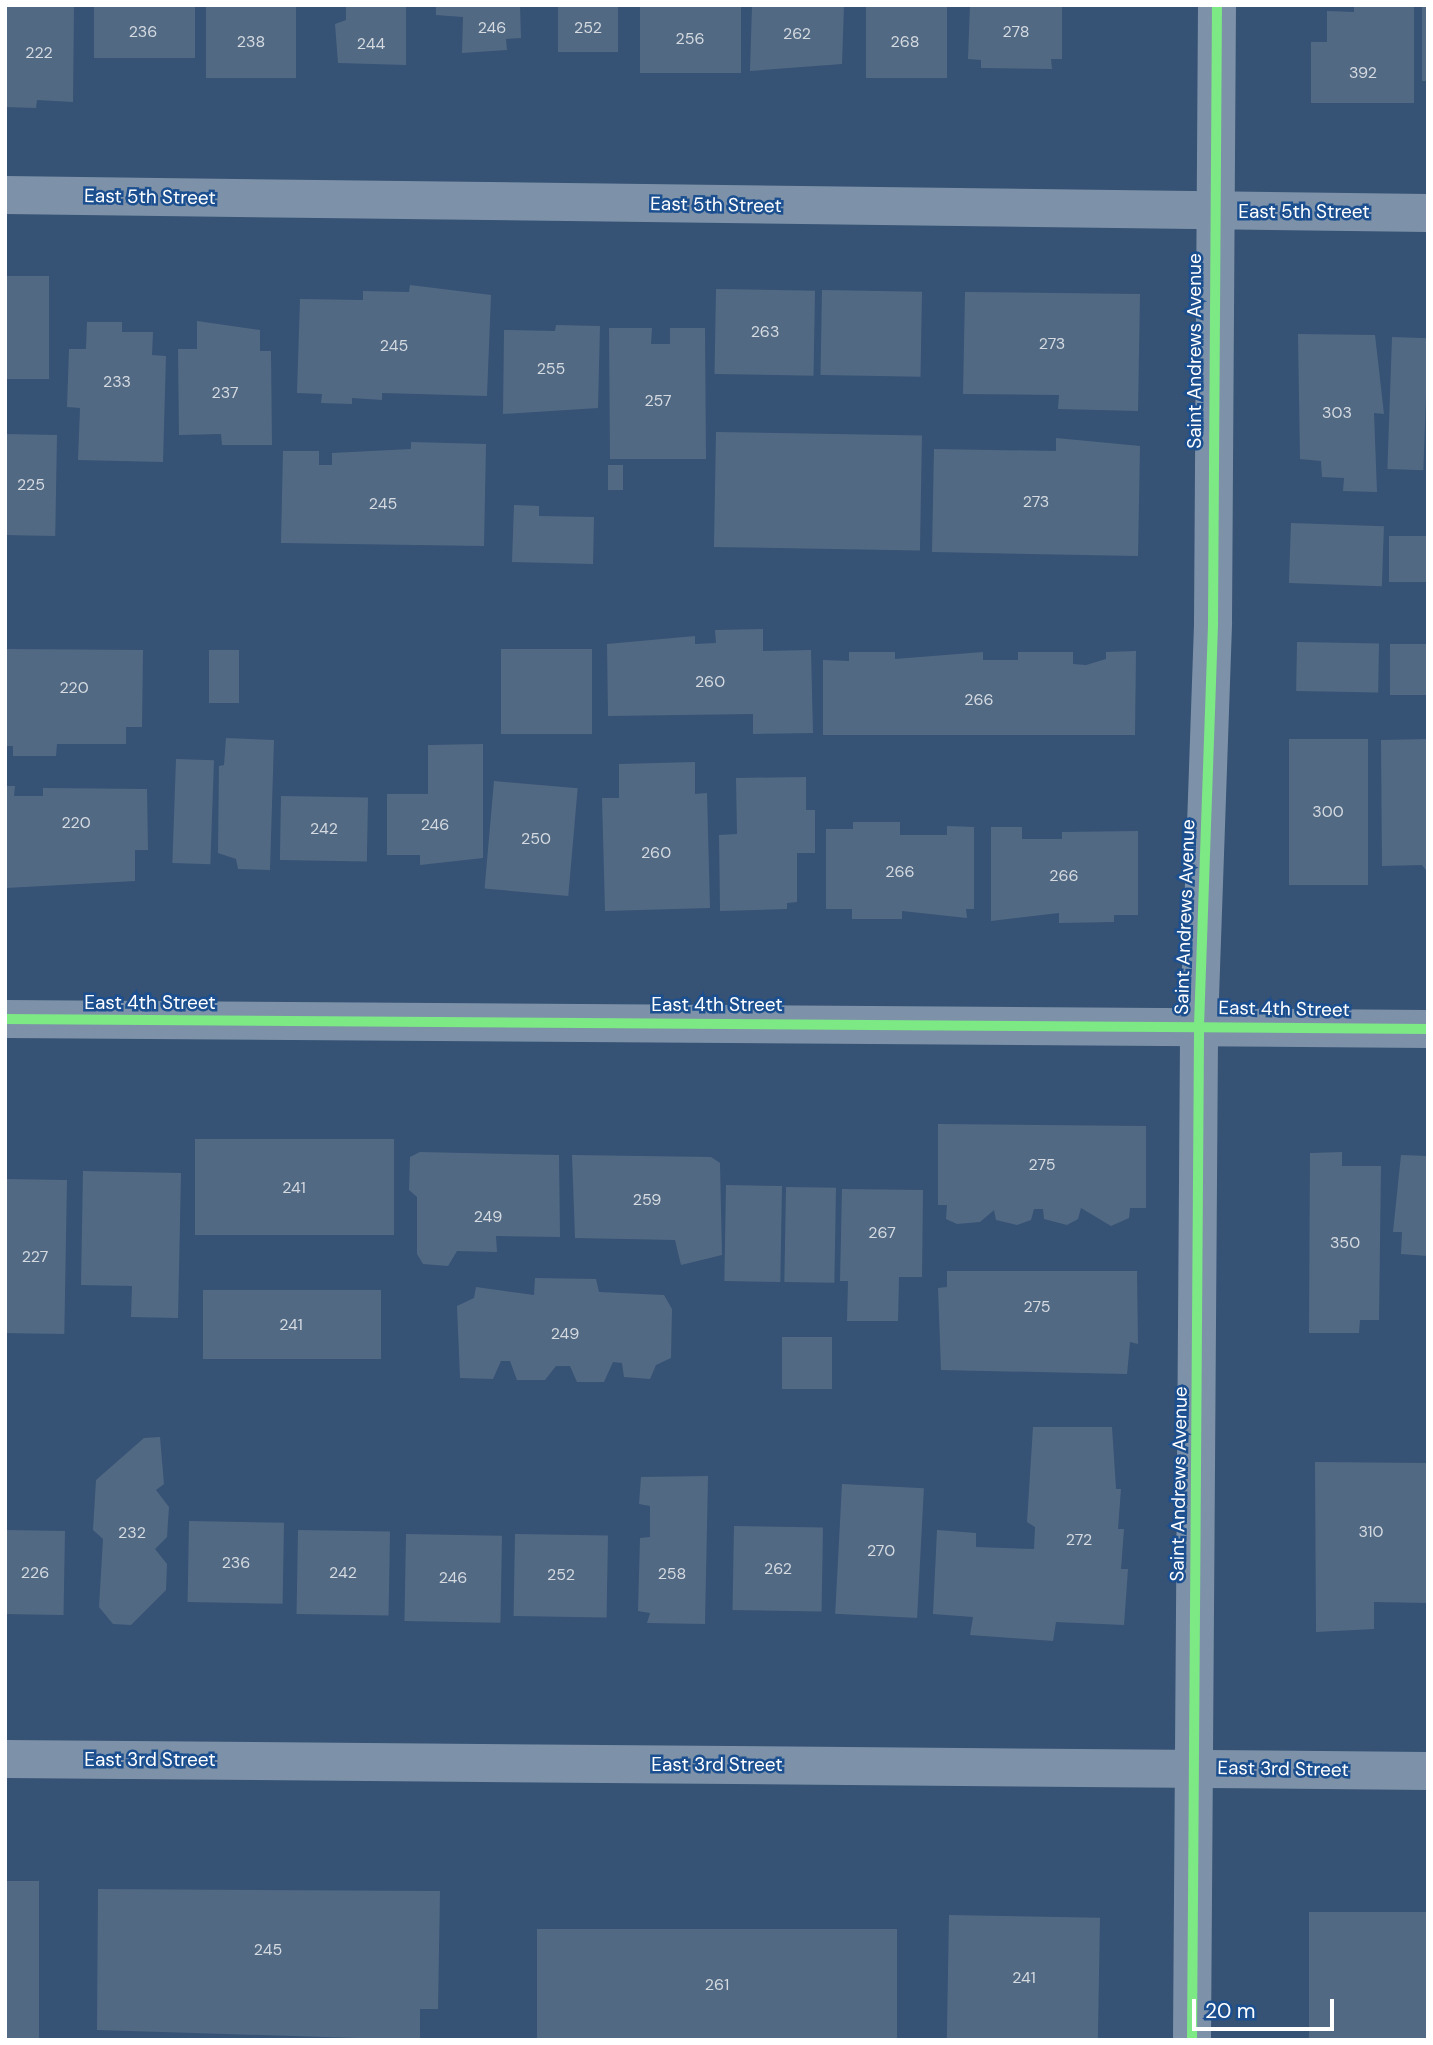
<!DOCTYPE html>
<style>
body{margin:0}
#map{position:relative;width:1433px;height:2045px;overflow:hidden;background:#365274;font-family:"DM Sans",sans-serif}
div>[style]{position:absolute}
.building>*{inset:0;background:#526984;transform-origin:0 0}
.minor>*{height:38px;margin:-19px;padding:0 19px;transform-origin:19px;border-radius:19px;background:#7d92a8}
.cycleway>*{height:10px;margin:-5px;padding:0 5px;transform-origin:5px;border-radius:5px;background:#7ce984}
span{translate:-50% -50%;white-space:nowrap;text-align:center;line-height:1.15;-webkit-text-stroke:5px #1b4f8f;paint-order:stroke}
.number-label{font-size:16px;color:#d4dae0}
.number-label span{-webkit-text-stroke-width:0}
.street-label{font-size:19px;color:#fff}
.frame{position:absolute;inset:0;border:7px solid #fff;pointer-events:none}
.scale{position:absolute;left:1192px;top:1999px;width:142px;height:32px;box-sizing:border-box;border:4px solid #fff;border-top:0;padding-left:9px;font-size:21px;line-height:24px;white-space:nowrap;color:#fff;-webkit-text-stroke:5px #1b4f8f;paint-order:stroke}
</style>
<div id="map">
<div class="building">
<div style="clip-path:polygon(5px 5px,74px 6px,73px 102px,37px 100px,36px 108px,5px 107px)"></div>
<div style="left:94px;top:5px;width:101px;height:53px"></div>
<div style="left:206px;top:5px;width:90px;height:73px"></div>
<div style="clip-path:polygon(346px 5px,406px 5px,406px 65px,338px 63px,335px 24px,346px 20px)"></div>
<div style="clip-path:polygon(436px 5px,520px 5px,521px 38px,506px 39px,507px 50px,462px 53px,463px 17px,436px 15px)"></div>
<div style="left:558px;top:5px;width:60px;height:47px"></div>
<div style="left:640px;top:5px;width:101px;height:68px"></div>
<div style="clip-path:polygon(752px 5px,844px 5px,842px 64px,750px 71px)"></div>
<div style="left:866px;top:5px;width:81px;height:73px"></div>
<div style="clip-path:polygon(970px 5px,1062px 5px,1062px 59px,1051px 59px,1052px 69px,981px 68px,981px 60px,968px 59px)"></div>
<div style="clip-path:polygon(1354px 5px,1414px 5px,1414px 103px,1311px 103px,1311px 42px,1327px 42px,1327px 11px,1354px 12px)"></div>
<div style="left:1422px;top:5px;width:6px;height:76px"></div>
<div style="left:5px;top:276px;width:44px;height:103px"></div>
<div style="clip-path:polygon(410px 285px,491px 295px,487px 396px,382px 393px,382px 400px,352px 398px,352px 404px,321px 403px,322px 394px,297px 393px,300px 299px,363px 300px,363px 291px,409px 292px)"></div>
<div style="left:716px;top:289px;width:99px;height:85px;rotate:1deg"></div>
<div style="left:822px;top:290px;width:100px;height:85px;rotate:1deg"></div>
<div style="clip-path:polygon(965px 292px,1140px 294px,1138px 411px,1058px 409px,1059px 395px,963px 394px)"></div>
<div style="clip-path:polygon(197px 321px,260px 330px,260px 351px,271px 351px,272px 445px,222px 445px,221px 434px,179px 435px,178px 349px,197px 349px)"></div>
<div style="clip-path:polygon(87px 322px,122px 322px,122px 332px,153px 332px,152px 355px,166px 356px,163px 462px,78px 460px,80px 408px,67px 407px,69px 349px,86px 349px)"></div>
<div style="clip-path:polygon(556px 325px,600px 326px,598px 408px,503px 414px,504px 330px,555px 331px)"></div>
<div style="clip-path:polygon(609px 328px,652px 328px,651px 344px,670px 344px,670px 328px,705px 328px,706px 459px,610px 459px)"></div>
<div style="clip-path:polygon(1298px 334px,1375px 335px,1384px 414px,1374px 413px,1377px 492px,1343px 491px,1344px 478px,1322px 477px,1321px 461px,1300px 459px)"></div>
<div style="left:1392px;top:337px;width:36px;height:132px;rotate:2deg"></div>
<div style="left:716px;top:432px;width:206px;height:115px;rotate:1deg"></div>
<div style="left:5px;top:434px;width:52px;height:101px;rotate:1deg"></div>
<div style="clip-path:polygon(1056px 438px,1140px 446px,1138px 556px,932px 552px,934px 449px,1056px 451px)"></div>
<div style="clip-path:polygon(411px 442px,486px 444px,484px 546px,281px 543px,283px 451px,319px 451px,319px 465px,332px 465px,332px 453px,411px 449px)"></div>
<div style="left:608px;top:465px;width:15px;height:25px"></div>
<div style="clip-path:polygon(514px 505px,539px 506px,539px 516px,594px 517px,593px 564px,512px 562px)"></div>
<div style="left:1291px;top:523px;width:93px;height:60px;rotate:2deg"></div>
<div style="left:1389px;top:536px;width:39px;height:46px"></div>
<div style="clip-path:polygon(763px 629px,763px 651px,811px 650px,813px 733px,753px 734px,753px 714px,608px 716px,607px 644px,695px 636px,695px 644px,716px 643px,715px 630px)"></div>
<div style="left:1297px;top:642px;width:82px;height:49px;rotate:1deg"></div>
<div style="left:1390px;top:644px;width:38px;height:51px"></div>
<div style="clip-path:polygon(5px 649px,143px 650px,142px 727px,126px 727px,126px 744px,57px 744px,56px 756px,13px 756px,13px 746px,5px 746px)"></div>
<div style="left:501px;top:649px;width:91px;height:85px"></div>
<div style="left:209px;top:650px;width:30px;height:53px"></div>
<div style="clip-path:polygon(1136px 651px,1135px 735px,823px 735px,823px 660px,849px 661px,849px 652px,895px 652px,895px 659px,983px 652px,983px 660px,1018px 660px,1018px 652px,1073px 652px,1073px 664px,1086px 665px,1106px 659px,1106px 652px)"></div>
<div style="clip-path:polygon(226px 738px,274px 740px,270px 870px,238px 869px,236px 859px,218px 853px,219px 766px,224px 765px)"></div>
<div style="left:1289px;top:739px;width:79px;height:146px"></div>
<div style="clip-path:polygon(1427px 739px,1428px 873px,1422px 865px,1382px 866px,1381px 740px)"></div>
<div style="clip-path:polygon(483px 744px,483px 858px,420px 865px,420px 855px,387px 855px,387px 794px,428px 794px,428px 745px)"></div>
<div style="left:176px;top:759px;width:38px;height:104px;rotate:2deg"></div>
<div style="clip-path:polygon(695px 762px,695px 794px,707px 793px,710px 908px,605px 911px,602px 798px,619px 798px,619px 764px)"></div>
<div style="clip-path:polygon(806px 777px,806px 810px,815px 810px,815px 853px,797px 853px,797px 902px,787px 903px,787px 909px,720px 911px,719px 835px,737px 834px,736px 778px)"></div>
<div style="left:494px;top:781px;width:84px;height:108px;rotate:5deg"></div>
<div style="clip-path:polygon(5px 786px,15px 786px,14px 796px,43px 796px,43px 788px,147px 789px,148px 850px,135px 850px,135px 881px,6px 888px)"></div>
<div style="left:281px;top:796px;width:87px;height:64px;rotate:1deg"></div>
<div style="clip-path:polygon(853px 822px,900px 822px,900px 835px,947px 835px,947px 826px,974px 827px,974px 909px,966px 909px,967px 918px,902px 911px,902px 919px,852px 919px,852px 909px,826px 909px,826px 829px,853px 829px)"></div>
<div style="clip-path:polygon(991px 827px,1022px 827px,1022px 839px,1062px 839px,1062px 832px,1138px 831px,1138px 915px,1114px 915px,1114px 922px,1059px 923px,1059px 913px,991px 921px)"></div>
<div style="clip-path:polygon(938px 1124px,1146px 1126px,1146px 1208px,1130px 1208px,1129px 1218px,1111px 1226px,1081px 1208px,1078px 1219px,1067px 1225px,1044px 1219px,1043px 1209px,1034px 1209px,1031px 1220px,1017px 1225px,996px 1220px,994px 1210px,980px 1222px,957px 1224px,946px 1219px,947px 1205px,938px 1205px)"></div>
<div style="left:195px;top:1139px;width:199px;height:96px"></div>
<div style="clip-path:polygon(420px 1152px,559px 1155px,560px 1237px,496px 1236px,497px 1252px,457px 1251px,448px 1266px,423px 1264px,417px 1254px,417px 1197px,409px 1190px,410px 1157px)"></div>
<div style="clip-path:polygon(1342px 1152px,1342px 1166px,1381px 1166px,1379px 1320px,1360px 1320px,1359px 1333px,1309px 1333px,1310px 1153px)"></div>
<div style="clip-path:polygon(572px 1155px,711px 1157px,720px 1163px,722px 1255px,681px 1265px,675px 1240px,575px 1238px)"></div>
<div style="clip-path:polygon(1401px 1155px,1428px 1156px,1428px 1256px,1401px 1254px,1402px 1232px,1393px 1232px)"></div>
<div style="clip-path:polygon(83px 1171px,181px 1173px,178px 1318px,131px 1317px,132px 1286px,81px 1285px)"></div>
<div style="left:5px;top:1179px;width:62px;height:154px;rotate:1deg"></div>
<div style="left:782px;top:1186px;width:96px;height:56px;rotate:91deg"></div>
<div style="left:786px;top:1187px;width:50px;height:95px;rotate:1deg"></div>
<div style="clip-path:polygon(842px 1189px,923px 1190px,922px 1277px,899px 1277px,898px 1321px,847px 1321px,848px 1281px,840px 1281px)"></div>
<div style="clip-path:polygon(947px 1271px,1137px 1271px,1138px 1344px,1130px 1342px,1127px 1374px,941px 1370px,938px 1288px,947px 1287px)"></div>
<div style="clip-path:polygon(535px 1278px,596px 1279px,599px 1292px,664px 1295px,672px 1309px,671px 1358px,656px 1365px,650px 1379px,624px 1377px,622px 1363px,613px 1362px,604px 1382px,577px 1382px,570px 1366px,556px 1366px,545px 1380px,517px 1380px,510px 1361px,501px 1361px,493px 1379px,460px 1378px,457px 1306px,474px 1298px,476px 1287px,534px 1295px)"></div>
<div style="left:203px;top:1290px;width:178px;height:69px"></div>
<div style="left:782px;top:1337px;width:50px;height:52px"></div>
<div style="clip-path:polygon(1033px 1427px,1112px 1427px,1116px 1489px,1121px 1489px,1118px 1529px,1124px 1529px,1121px 1569px,1128px 1569px,1124px 1625px,1056px 1622px,1053px 1641px,970px 1635px,973px 1617px,933px 1614px,937px 1530px,976px 1533px,976px 1547px,1034px 1549px,1035px 1527px,1027px 1522px)"></div>
<div style="clip-path:polygon(160px 1437px,164px 1484px,156px 1490px,169px 1507px,167px 1537px,155px 1549px,167px 1564px,166px 1590px,131px 1625px,113px 1624px,99px 1607px,103px 1539px,93px 1530px,96px 1480px,144px 1438px)"></div>
<div style="clip-path:polygon(1315px 1462px,1428px 1463px,1428px 1603px,1374px 1602px,1374px 1629px,1316px 1632px)"></div>
<div style="clip-path:polygon(708px 1476px,705px 1624px,647px 1623px,650px 1613px,638px 1611px,640px 1538px,650px 1537px,650px 1506px,639px 1504px,641px 1477px)"></div>
<div style="left:842px;top:1484px;width:82px;height:130px;rotate:3deg"></div>
<div style="left:189px;top:1521px;width:95px;height:81px;rotate:1deg"></div>
<div style="left:734px;top:1526px;width:89px;height:84px;rotate:1deg"></div>
<div style="left:5px;top:1530px;width:60px;height:84px;rotate:1deg"></div>
<div style="left:298px;top:1530px;width:92px;height:84px;rotate:1deg"></div>
<div style="left:406px;top:1534px;width:96px;height:87px;rotate:1deg"></div>
<div style="left:515px;top:1534px;width:93px;height:82px;rotate:1deg"></div>
<div style="left:5px;top:1881px;width:34px;height:159px"></div>
<div style="clip-path:polygon(98px 1889px,440px 1891px,438px 2009px,420px 2009px,420px 2040px,97px 2030px)"></div>
<div style="left:1309px;top:1912px;width:119px;height:128px"></div>
<div style="left:949px;top:1915px;width:151px;height:125px;rotate:1deg"></div>
<div style="left:537px;top:1929px;width:360px;height:111px"></div>
</div>
<div class="minor">
<div style="left:5px;top:195px;width:1423px;rotate:0.72deg"></div>
<div style="left:5px;top:1019px;width:1423px;rotate:0.4deg"></div>
<div style="left:5px;top:1759px;width:1423px;rotate:0.48deg"></div>
<div style="left:1192px;top:2040px;width:1014px;rotate:-89.6deg"></div>
<div style="left:1199px;top:1026px;width:404px;rotate:-88deg"></div>
<div style="left:1213px;top:622px;width:617px;rotate:-89.63deg"></div>
</div>
<div class="cycleway">
<div style="left:5px;top:1019px;width:1423px;rotate:0.4deg"></div>
<div style="left:1192px;top:2040px;width:1014px;rotate:-89.6deg"></div>
<div style="left:1199px;top:1026px;width:404px;rotate:-88deg"></div>
<div style="left:1213px;top:622px;width:617px;rotate:-89.63deg"></div>
</div>
<div class="number-label">
<span style="left:492px;top:28px">246</span>
<span style="left:588px;top:28px">252</span>
<span style="left:143px;top:32px">236</span>
<span style="left:1016px;top:32px">278</span>
<span style="left:797px;top:34px">262</span>
<span style="left:690px;top:39px">256</span>
<span style="left:251px;top:42px">238</span>
<span style="left:905px;top:42px">268</span>
<span style="left:371px;top:44px">244</span>
<span style="left:39px;top:53px">222</span>
<span style="left:1363px;top:73px">392</span>
<span style="left:765px;top:332px">263</span>
<span style="left:1052px;top:344px">273</span>
<span style="left:394px;top:346px">245</span>
<span style="left:551px;top:369px">255</span>
<span style="left:117px;top:382px">233</span>
<span style="left:225px;top:393px">237</span>
<span style="left:658px;top:401px">257</span>
<span style="left:1337px;top:413px">303</span>
<span style="left:31px;top:485px">225</span>
<span style="left:1036px;top:502px">273</span>
<span style="left:383px;top:504px">245</span>
<span style="left:710px;top:682px">260</span>
<span style="left:74px;top:688px">220</span>
<span style="left:979px;top:700px">266</span>
<span style="left:1328px;top:812px">300</span>
<span style="left:76px;top:823px">220</span>
<span style="left:435px;top:825px">246</span>
<span style="left:324px;top:829px">242</span>
<span style="left:536px;top:839px">250</span>
<span style="left:656px;top:853px">260</span>
<span style="left:900px;top:872px">266</span>
<span style="left:1064px;top:876px">266</span>
<span style="left:1042px;top:1165px">275</span>
<span style="left:294px;top:1188px">241</span>
<span style="left:647px;top:1200px">259</span>
<span style="left:488px;top:1217px">249</span>
<span style="left:882px;top:1233px">267</span>
<span style="left:1345px;top:1243px">350</span>
<span style="left:35px;top:1257px">227</span>
<span style="left:1037px;top:1307px">275</span>
<span style="left:291px;top:1325px">241</span>
<span style="left:565px;top:1334px">249</span>
<span style="left:1371px;top:1532px">310</span>
<span style="left:132px;top:1533px">232</span>
<span style="left:1079px;top:1540px">272</span>
<span style="left:881px;top:1551px">270</span>
<span style="left:236px;top:1563px">236</span>
<span style="left:778px;top:1569px">262</span>
<span style="left:35px;top:1573px">226</span>
<span style="left:343px;top:1573px">242</span>
<span style="left:672px;top:1574px">258</span>
<span style="left:561px;top:1575px">252</span>
<span style="left:453px;top:1578px">246</span>
<span style="left:268px;top:1950px">245</span>
<span style="left:1024px;top:1978px">241</span>
<span style="left:717px;top:1985px">261</span>
</div>
<div class="street-label">
<span style="left:150px;top:197px;rotate:1deg">East 5th Street</span>
<span style="left:716px;top:205px;rotate:1deg">East 5th Street</span>
<span style="left:1304px;top:212px">East 5th Street</span>
<span style="left:1195px;top:351px;rotate:-90deg">Saint Andrews Avenue</span>
<span style="left:1185px;top:917px;rotate:-88deg">Saint Andrews Avenue</span>
<span style="left:150px;top:1003px">East 4th Street</span>
<span style="left:717px;top:1005px">East 4th Street</span>
<span style="left:1284px;top:1009px;rotate:1deg">East 4th Street</span>
<span style="left:1179px;top:1484px;rotate:-89deg">Saint Andrews Avenue</span>
<span style="left:150px;top:1760px">East 3rd Street</span>
<span style="left:717px;top:1765px">East 3rd Street</span>
<span style="left:1283px;top:1769px;rotate:1deg">East 3rd Street</span>
</div>
<div class="frame"></div>
<div class="scale">20 m</div>
</div>
